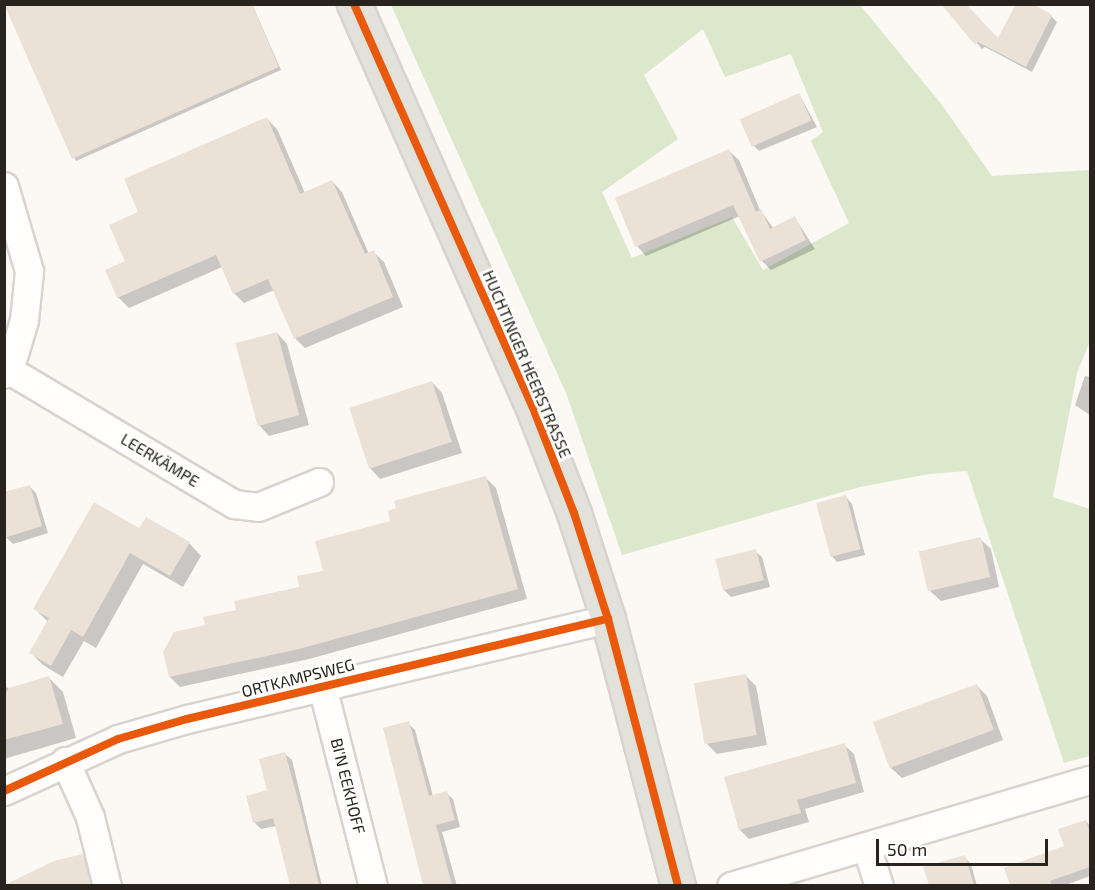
<!DOCTYPE html>
<meta charset="utf-8">
<style>
body{margin:0}
#map{position:relative;width:1095px;height:890px;overflow:hidden;background:#fcf8f4;font-family:"Exo 2",sans-serif}
div>[style]{position:absolute}
.green>*{inset:0;background:#dbe8cc}
.shadow>*{inset:0;background:#0003}
.building>*{inset:0;background:#ebe1d7;transform-origin:0 0}
.roads{filter:drop-shadow(2px 0 #d8d3ce) drop-shadow(-2px 0 #d8d3ce) drop-shadow(0 2px #d8d3ce) drop-shadow(0 -2px #d8d3ce)}
.minor>*{height:27px;margin:-13.5px;padding:0 13.5px;transform-origin:13.5px;border-radius:13.5px;background:#fffefd}
.major>*{height:33px;margin:-16.5px;padding:0 16.5px;transform-origin:16.5px;border-radius:16.5px;background:#e2e2da}
.cycleway>*{height:8px;margin:-4px;padding:0 4px;transform-origin:4px;border-radius:4px;background:#e8590c}
span{translate:-50% -50%;white-space:nowrap;text-align:center;line-height:1.15;-webkit-text-stroke:6px #fff;paint-order:stroke}
.street-label{font-size:16px;color:#28231c}
.frame{position:absolute;inset:0;border:6px solid #28231c;pointer-events:none}
.scale{position:absolute;left:876px;top:839px;width:172px;height:27px;box-sizing:border-box;border:3px solid #28231c;border-top:0;padding-left:8px;font-size:18px;line-height:21px;white-space:nowrap;color:#28231c;-webkit-text-stroke:4px #fff;paint-order:stroke}
</style>
<div id="map">
<div class="green">
<div style="clip-path:polygon(evenodd,391px 5px,860px 5px,942px 105px,992px 176px,1090px 170px,1090px 341px,1077px 373px,1053px 497px,1090px 509px,1090px 756px,1064px 763px,967px 471px,929px 474px,860px 487px,622px 555px,566px 393px,391px 5px,703px 29px,725px 77px,791px 54px,823px 132px,811px 141px,849px 223px,763px 270px,732px 217px,632px 258px,602px 192px,678px 139px,644px 75px,703px 29px)"></div>
</div>
<div class="shadow">
<div style="clip-path:polygon(5px 4px,252px 4px,281px 70px,76px 161px)"></div>
<div style="clip-path:polygon(948px 10px,999px 40px,1051px 16px,1057px 22px,1032px 72px,985px 47px,982px 49px)"></div>
<div style="clip-path:polygon(799px 94px,817px 127px,759px 151px,752px 144px)"></div>
<div style="clip-path:polygon(267px 119px,277px 129px,305px 193px,332px 181px,342px 192px,369px 254px,373px 252px,384px 262px,403px 307px,305px 348px,295px 338px,274px 290px,244px 303px,234px 293px,222px 267px,129px 308px,118px 297px,107px 271px,127px 262px,140px 213px)"></div>
<div style="clip-path:polygon(729px 151px,739px 160px,760px 210px,774px 229px,795px 218px,815px 249px,771px 270px,762px 261px,740px 216px,646px 256px,637px 246px)"></div>
<div style="clip-path:polygon(277px 333px,287px 344px,309px 425px,269px 436px,259px 425px)"></div>
<div style="clip-path:polygon(1085px 376px,1090px 377px,1090px 415px,1075px 405px)"></div>
<div style="clip-path:polygon(432px 382px,442px 393px,462px 453px,380px 479px,370px 468px)"></div>
<div style="clip-path:polygon(486px 478px,496px 488px,527px 599px,309px 659px,180px 687px,170px 677px,207px 626px,301px 588px,392px 522px)"></div>
<div style="clip-path:polygon(29px 486px,36px 493px,48px 533px,13px 544px,6px 537px)"></div>
<div style="clip-path:polygon(846px 497px,852px 504px,865px 555px,837px 562px,831px 555px)"></div>
<div style="clip-path:polygon(140px 530px,189px 543px,201px 556px,183px 587px,143px 564px,96px 648px,84px 641px,63px 677px,43px 665px,31px 653px,48px 622px,35px 609px)"></div>
<div style="clip-path:polygon(980px 539px,991px 549px,999px 587px,941px 601px,930px 591px)"></div>
<div style="clip-path:polygon(755px 551px,762px 557px,770px 587px,731px 597px,724px 590px)"></div>
<div style="clip-path:polygon(746px 676px,756px 686px,767px 745px,717px 754px,707px 744px)"></div>
<div style="clip-path:polygon(49px 678px,63px 692px,76px 738px,4px 759px,4px 685px,9px 689px)"></div>
<div style="clip-path:polygon(977px 686px,987px 696px,1003px 740px,902px 778px,891px 768px)"></div>
<div style="clip-path:polygon(408px 723px,415px 730px,433px 796px,446px 793px,453px 799px,460px 827px,442px 832px,457px 886px,424px 886px,385px 729px)"></div>
<div style="clip-path:polygon(844px 745px,854px 754px,864px 792px,805px 809px,809px 822px,749px 839px,740px 830px)"></div>
<div style="clip-path:polygon(285px 754px,292px 760px,322px 886px,291px 886px,276px 826px,261px 829px,255px 823px,248px 797px,268px 791px)"></div>
<div style="clip-path:polygon(1086px 821px,1090px 826px,1090px 876px,1063px 886px,1011px 886px,1005px 869px,1066px 847px)"></div>
<div style="clip-path:polygon(82px 855px,93px 866px,98px 886px,7px 886px,54px 862px)"></div>
<div style="clip-path:polygon(964px 857px,971px 864px,977px 886px,930px 886px,925px 869px)"></div>
</div>
<div class="building">
<div style="clip-path:polygon(4px 4px,252px 4px,279px 67px,72px 159px)"></div>
<div style="clip-path:polygon(941px 4px,966px 4px,998px 38px,1016px 4px,1033px 4px,1052px 15px,1026px 67px,978px 42px,975px 45px)"></div>
<div style="left:799px;top:93px;width:30px;height:65px;rotate:66deg"></div>
<div style="clip-path:polygon(267px 117px,300px 194px,332px 180px,365px 254px,374px 250px,393px 297px,294px 339px,268px 279px,233px 294px,216px 255px,117px 298px,105px 270px,125px 261px,109px 225px,138px 212px,124px 179px)"></div>
<div style="clip-path:polygon(729px 149px,756px 212px,761px 209px,770px 229px,795px 216px,806px 240px,760px 262px,733px 205px,635px 247px,615px 198px)"></div>
<div style="left:277px;top:332px;width:86px;height:43px;rotate:75deg"></div>
<div style="left:432px;top:381px;width:64px;height:87px;rotate:72deg"></div>
<div style="clip-path:polygon(486px 476px,518px 589px,299px 649px,169px 677px,163px 652px,174px 632px,205px 625px,203px 617px,236px 610px,234px 601px,299px 587px,297px 576px,323px 571px,315px 541px,390px 521px,388px 511px,396px 508px,394px 501px)"></div>
<div style="clip-path:polygon(30px 485px,42px 526px,4px 538px,4px 492px)"></div>
<div style="left:846px;top:495px;width:56px;height:31px;rotate:75deg"></div>
<div style="clip-path:polygon(94px 502px,139px 528px,146px 517px,190px 542px,170px 576px,130px 553px,83px 637px,71px 630px,51px 666px,29px 653px,49px 618px,33px 609px)"></div>
<div style="left:981px;top:537px;width:41px;height:64px;rotate:77deg"></div>
<div style="left:756px;top:549px;width:32px;height:42px;rotate:76deg"></div>
<div style="left:746px;top:674px;width:62px;height:53px;rotate:80deg"></div>
<div style="clip-path:polygon(49px 676px,63px 724px,4px 740px,4px 696px,9px 688px)"></div>
<div style="left:977px;top:684px;width:49px;height:111px;rotate:70deg"></div>
<div style="clip-path:polygon(409px 721px,429px 796px,447px 791px,455px 820px,436px 825px,452px 885px,423px 885px,383px 728px)"></div>
<div style="clip-path:polygon(845px 743px,856px 783px,797px 800px,801px 813px,739px 830px,724px 777px)"></div>
<div style="clip-path:polygon(285px 752px,301px 811px,319px 885px,290px 885px,273px 818px,253px 823px,246px 796px,267px 790px,259px 759px)"></div>
<div style="clip-path:polygon(1086px 820px,1090px 833px,1090px 867px,1050px 881px,1052px 885px,1010px 885px,1004px 868px,1064px 846px,1058px 829px)"></div>
<div style="clip-path:polygon(83px 854px,91px 885px,4px 885px,54px 861px)"></div>
<div style="clip-path:polygon(965px 855px,974px 885px,929px 885px,923px 867px)"></div>
</div>
<div class="roads">
<div class="minor">
<div style="left:4px;top:186px;width:89px;rotate:73.6deg"></div>
<div style="left:29px;top:271px;width:49px;rotate:95.8deg"></div>
<div style="left:24px;top:320px;width:52px;rotate:106.7deg"></div>
<div style="left:9px;top:370px;width:6px;rotate:141deg"></div>
<div style="left:9px;top:370px;width:262px;rotate:30.8deg"></div>
<div style="left:234px;top:504px;width:24px;rotate:7deg"></div>
<div style="left:258px;top:507px;width:66px;rotate:-22.3deg"></div>
<div style="left:322px;top:686px;width:206px;rotate:75.7deg"></div>
<div style="left:65px;top:761px;width:61px;rotate:65.9deg"></div>
<div style="left:90px;top:817px;width:71px;rotate:76.2deg"></div>
<div style="left:4px;top:791px;width:125px;rotate:-24.5deg"></div>
<div style="left:118px;top:739px;width:72px;rotate:-16.2deg"></div>
<div style="left:187px;top:719px;width:433px;rotate:-13.4deg"></div>
<div style="left:866px;top:846px;width:42px;rotate:72deg"></div>
<div style="left:731px;top:886px;width:374px;rotate:-16.5deg"></div>
</div>
<div class="major">
<div style="left:354px;top:4px;width:447px;rotate:66.1deg"></div>
<div style="left:535px;top:413px;width:107px;rotate:68.7deg"></div>
<div style="left:574px;top:513px;width:111px;rotate:72.2deg"></div>
<div style="left:608px;top:619px;width:276px;rotate:75.3deg"></div>
</div>
</div>
<div class="cycleway">
<div style="left:354px;top:4px;width:447px;rotate:66.1deg"></div>
<div style="left:535px;top:413px;width:107px;rotate:68.7deg"></div>
<div style="left:574px;top:513px;width:111px;rotate:72.2deg"></div>
<div style="left:608px;top:619px;width:276px;rotate:75.3deg"></div>
<div style="left:4px;top:791px;width:125px;rotate:-24.5deg"></div>
<div style="left:118px;top:739px;width:72px;rotate:-16.2deg"></div>
<div style="left:187px;top:719px;width:433px;rotate:-13.4deg"></div>
</div>
<div class="street-label">
<span style="left:527px;top:364px;rotate:67deg">HUCHTINGER HEERSTRASSE</span>
<span style="left:160px;top:460px;rotate:31deg">LEERKÄMPE</span>
<span style="left:298px;top:678px;rotate:-14deg">ORTKAMPSWEG</span>
<span style="left:348px;top:786px;rotate:76deg">BI'N EEKHOFF</span>
</div>
<div class="frame"></div>
<div class="scale">50 m</div>
</div>
